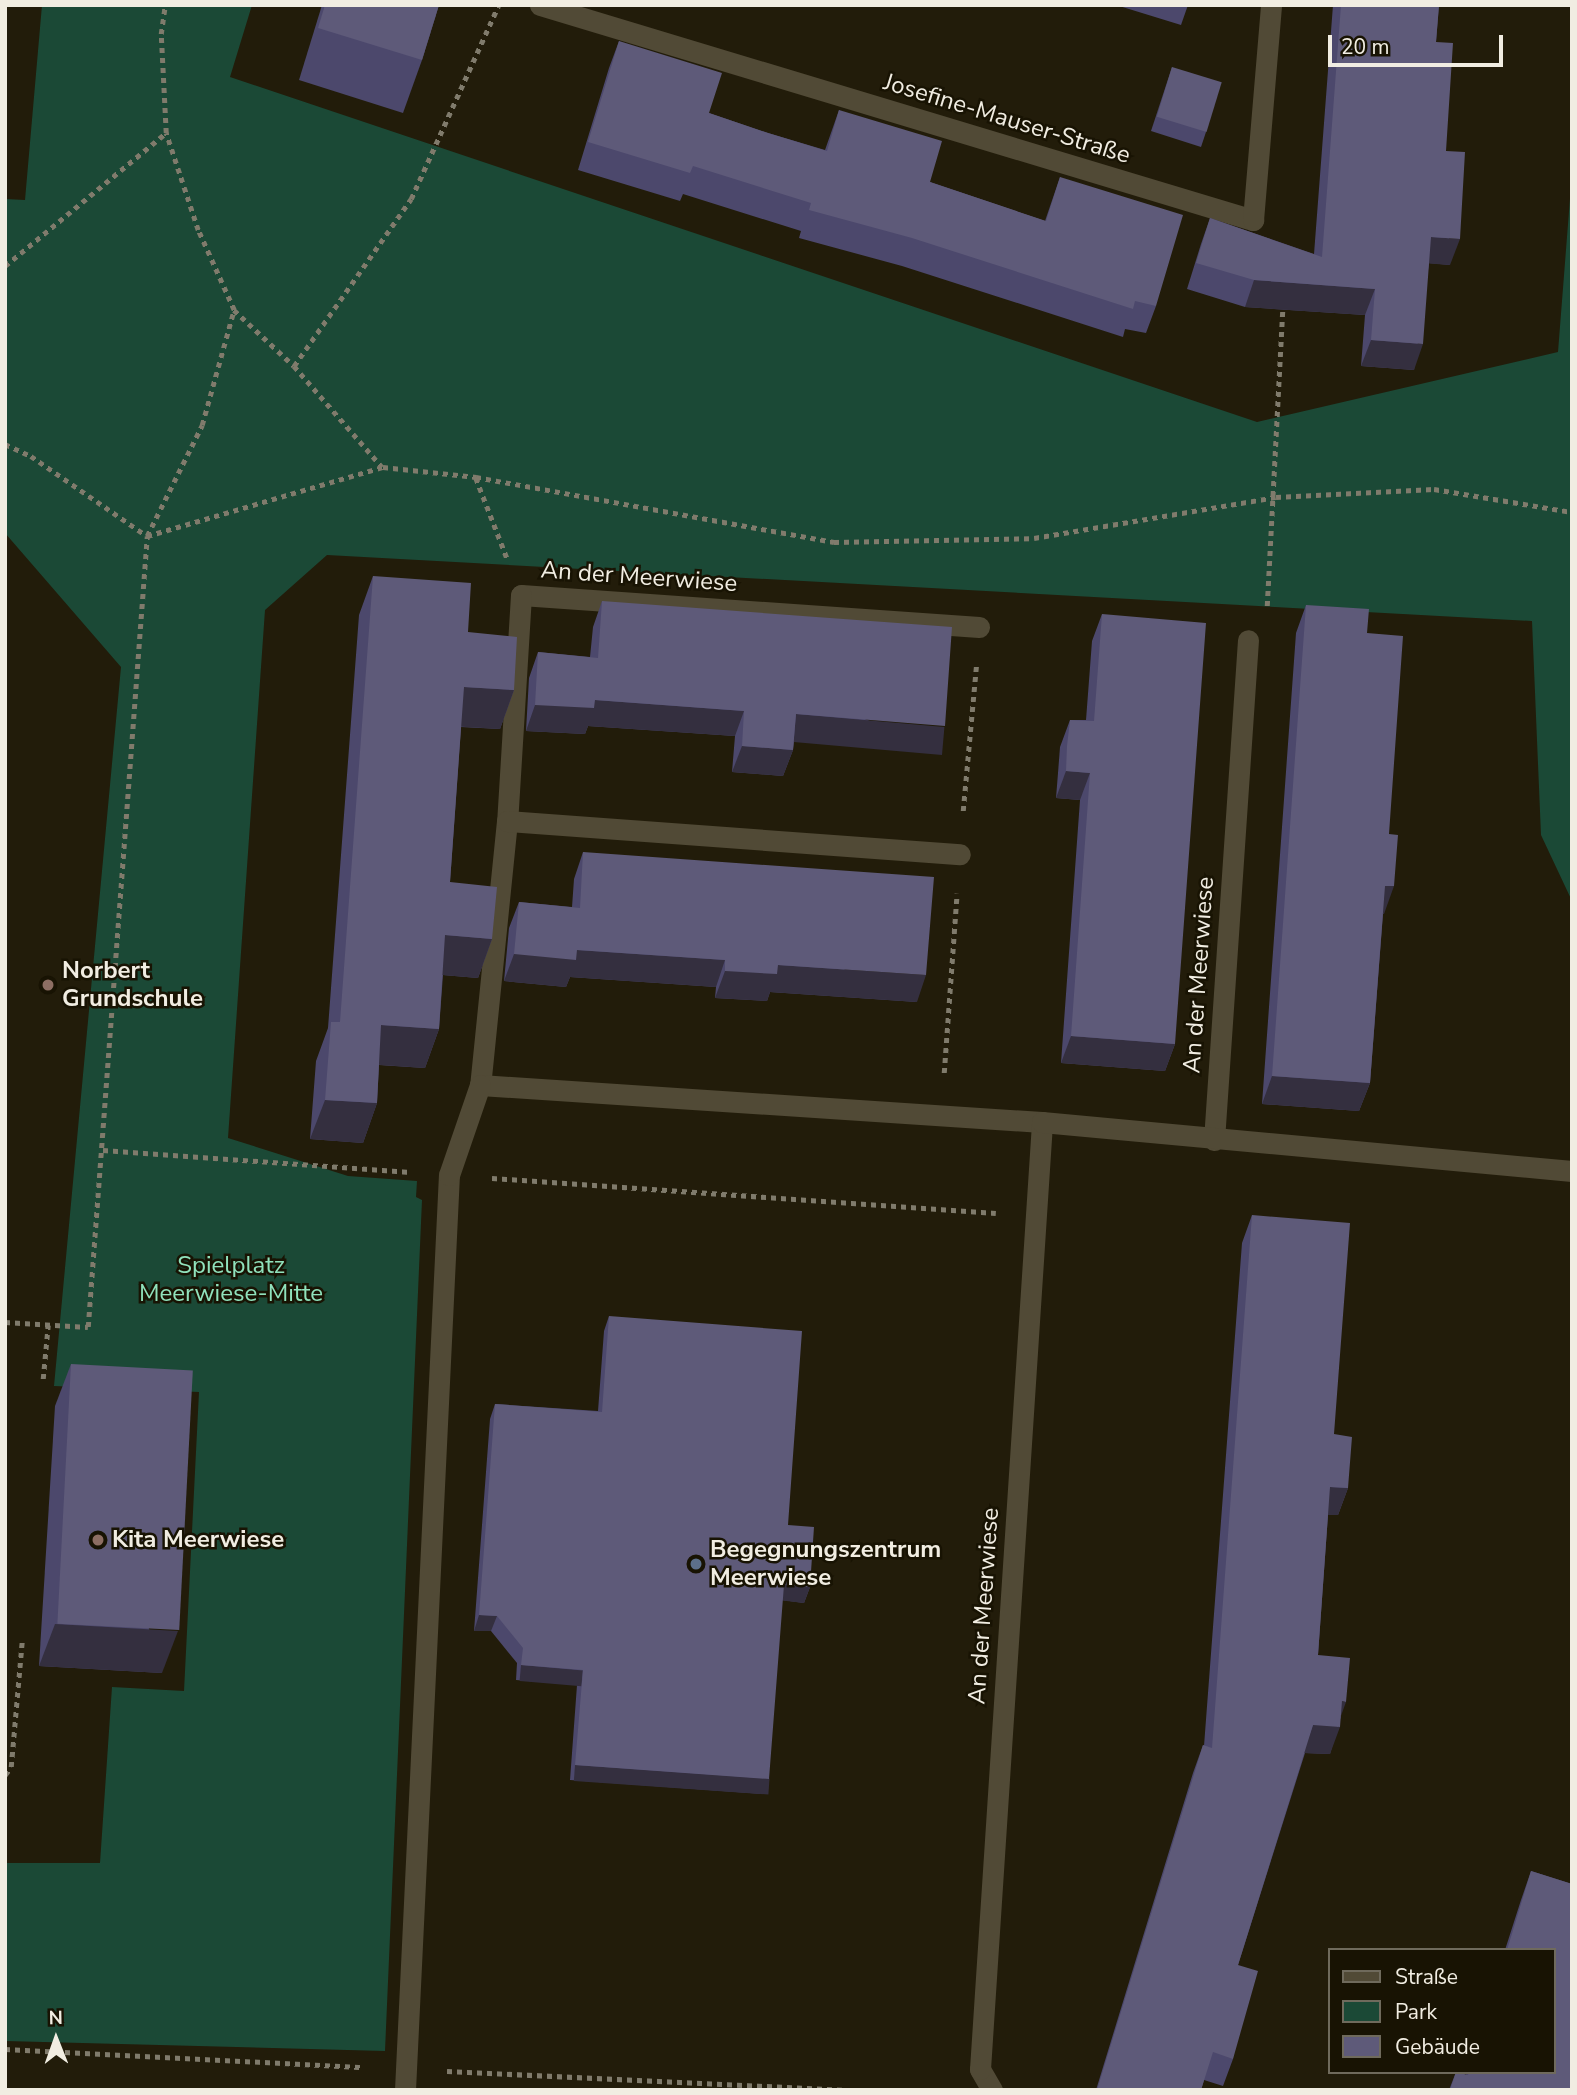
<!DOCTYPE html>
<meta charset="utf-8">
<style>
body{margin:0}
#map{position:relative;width:1577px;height:2095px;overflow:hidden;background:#221c0a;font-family:"Nunito Sans",sans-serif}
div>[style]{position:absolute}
.green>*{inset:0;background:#1b4936}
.path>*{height:4.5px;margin-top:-2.25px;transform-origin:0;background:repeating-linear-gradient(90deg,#807b6c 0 5px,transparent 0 10px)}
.minor>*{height:21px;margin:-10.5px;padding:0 10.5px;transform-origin:10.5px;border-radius:10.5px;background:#514a36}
.wall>*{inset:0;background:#4c486c}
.shaded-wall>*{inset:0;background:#342f3f;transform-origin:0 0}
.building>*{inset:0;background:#5e5a79;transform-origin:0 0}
.dots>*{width:19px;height:19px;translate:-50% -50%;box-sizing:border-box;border:4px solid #181303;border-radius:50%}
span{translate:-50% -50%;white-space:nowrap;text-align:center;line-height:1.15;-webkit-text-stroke:5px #181303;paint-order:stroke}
.street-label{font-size:24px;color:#f1ede2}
.poi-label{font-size:24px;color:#f1ede2;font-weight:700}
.left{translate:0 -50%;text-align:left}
.park-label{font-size:24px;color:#90e2bc}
.frame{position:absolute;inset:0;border:7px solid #f1ede2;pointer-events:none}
.legend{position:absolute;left:1328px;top:1948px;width:228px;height:126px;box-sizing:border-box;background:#181303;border:2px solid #6f6a5c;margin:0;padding:9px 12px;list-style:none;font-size:21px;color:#f1ede2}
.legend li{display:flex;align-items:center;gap:14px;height:35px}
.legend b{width:35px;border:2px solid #6f6a5c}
.north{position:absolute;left:21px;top:2004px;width:70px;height:70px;-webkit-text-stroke:5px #181303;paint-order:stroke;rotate:359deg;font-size:19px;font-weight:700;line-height:28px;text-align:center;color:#f1ede2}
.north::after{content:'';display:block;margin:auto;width:24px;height:32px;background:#f1ede2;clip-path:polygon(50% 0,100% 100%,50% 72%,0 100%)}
.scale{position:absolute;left:1328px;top:35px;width:175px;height:32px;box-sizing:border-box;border:4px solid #f1ede2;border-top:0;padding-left:9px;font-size:21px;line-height:24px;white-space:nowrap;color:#f1ede2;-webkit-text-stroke:5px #181303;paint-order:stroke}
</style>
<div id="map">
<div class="green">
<div style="clip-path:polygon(42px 5px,252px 5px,230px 77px,1257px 422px,1558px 352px,1572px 173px,1572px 901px,1541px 835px,1532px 621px,327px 555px,265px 610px,228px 1138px,348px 1176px,417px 1181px,416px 1197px,422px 1200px,385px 2051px,5px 2041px,5px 1863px,100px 1863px,112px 1687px,184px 1691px,199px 1392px,54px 1386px,121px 667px,5px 533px,5px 199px,25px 200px)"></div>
</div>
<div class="path">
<div style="left:5px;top:266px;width:209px;rotate:-39.6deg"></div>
<div style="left:234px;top:310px;width:82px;rotate:43deg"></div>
<div style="left:294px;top:366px;width:134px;rotate:48.9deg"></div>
<div style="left:294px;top:366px;width:204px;rotate:-55deg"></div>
<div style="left:411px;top:199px;width:212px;rotate:-65.7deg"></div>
<div style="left:5px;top:444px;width:29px;rotate:25deg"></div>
<div style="left:31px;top:456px;width:141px;rotate:34.6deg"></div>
<div style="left:147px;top:536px;width:246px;rotate:-16.3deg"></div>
<div style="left:383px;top:467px;width:94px;rotate:6.1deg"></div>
<div style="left:476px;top:477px;width:364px;rotate:10.3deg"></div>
<div style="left:834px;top:542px;width:200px;rotate:-1.1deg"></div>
<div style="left:1034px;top:538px;width:245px;rotate:-9.6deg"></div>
<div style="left:1276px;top:497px;width:158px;rotate:-2.9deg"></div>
<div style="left:1434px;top:489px;width:140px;rotate:9.5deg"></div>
<div style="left:476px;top:478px;width:86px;rotate:68.8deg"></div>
<div style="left:1267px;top:606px;width:303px;rotate:-87deg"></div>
<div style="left:963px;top:811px;width:145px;rotate:-84.8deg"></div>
<div style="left:944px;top:1073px;width:180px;rotate:-85.9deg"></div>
<div style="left:103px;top:1150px;width:308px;rotate:4.1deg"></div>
<div style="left:492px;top:1178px;width:505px;rotate:3.97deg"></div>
<div style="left:5px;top:1322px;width:83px;rotate:3.4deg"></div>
<div style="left:88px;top:1327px;width:793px;rotate:-85.73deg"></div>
<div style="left:147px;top:536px;width:124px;rotate:-63.6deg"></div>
<div style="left:202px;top:425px;width:119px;rotate:-74.5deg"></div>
<div style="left:234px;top:310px;width:88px;rotate:-114.2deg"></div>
<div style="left:198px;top:230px;width:102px;rotate:-108.3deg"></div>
<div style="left:166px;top:133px;width:99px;rotate:-92.9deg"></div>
<div style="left:161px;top:34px;width:29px;rotate:-82deg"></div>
<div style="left:43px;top:1379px;width:54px;rotate:-84.7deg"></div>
<div style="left:5px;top:1775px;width:10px;rotate:-53deg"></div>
<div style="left:11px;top:1767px;width:127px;rotate:-85deg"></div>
<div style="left:5px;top:2049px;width:359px;rotate:2.9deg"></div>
<div style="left:447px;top:2071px;width:396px;rotate:2.7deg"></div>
</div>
<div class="minor">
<div style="left:540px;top:5px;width:745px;rotate:16.78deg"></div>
<div style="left:1253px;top:220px;width:216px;rotate:-85.2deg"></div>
<div style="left:979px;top:627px;width:459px;rotate:-176deg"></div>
<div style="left:521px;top:595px;width:226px;rotate:93.5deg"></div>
<div style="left:507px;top:821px;width:265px;rotate:95.8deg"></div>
<div style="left:480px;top:1085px;width:563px;rotate:3.77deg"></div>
<div style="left:507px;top:821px;width:454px;rotate:4.2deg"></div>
<div style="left:1214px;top:1140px;width:501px;rotate:-86.11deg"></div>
<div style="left:405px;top:2090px;width:916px;rotate:-87.25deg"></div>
<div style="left:449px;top:1175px;width:95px;rotate:-71deg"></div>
<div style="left:992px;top:2090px;width:24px;rotate:-120deg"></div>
<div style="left:980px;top:2069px;width:949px;rotate:-86.25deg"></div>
<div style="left:1042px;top:1122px;width:532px;rotate:5.28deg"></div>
</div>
<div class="wall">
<div style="clip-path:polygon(322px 5px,439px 5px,422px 60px,403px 113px,299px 80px)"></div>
<div style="clip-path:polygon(1116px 5px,1188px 5px,1181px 25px)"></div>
<div style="clip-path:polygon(1333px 5px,1439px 5px,1436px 42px,1446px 151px,1450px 265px,1429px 263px,1414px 370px,1361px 366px,1365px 315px,1245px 307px,1187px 289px,1201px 244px,1210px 218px,1314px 254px)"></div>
<div style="clip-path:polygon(619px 41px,709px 113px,768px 133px,825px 150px,839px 110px,930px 182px,1045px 221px,1060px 177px,1156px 306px,1146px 333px,1125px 329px,1123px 337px,902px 266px,799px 238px,801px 231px,683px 194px,680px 201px,578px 170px,609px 68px)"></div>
<div style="clip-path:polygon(1172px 67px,1206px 132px,1201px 147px,1151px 131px)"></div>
<div style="clip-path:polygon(373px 576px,468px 632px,514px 690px,500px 729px,461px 727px,450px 882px,492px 939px,478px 978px,443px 975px,439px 1029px,425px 1068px,379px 1065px,377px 1103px,363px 1143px,310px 1139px,316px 1061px,328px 1028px,359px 615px)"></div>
<div style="clip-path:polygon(602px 601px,936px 751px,794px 741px,793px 750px,783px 776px,732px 772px,735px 736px,588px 726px,585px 734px,526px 731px,529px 678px,538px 652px,590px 657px,593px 627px)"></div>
<div style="clip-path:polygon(1306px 605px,1367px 633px,1389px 834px,1384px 914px,1383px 914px,1370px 1083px,1359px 1111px,1262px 1104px,1296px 633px)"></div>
<div style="clip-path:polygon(1102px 614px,1175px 1044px,1165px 1071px,1061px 1063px,1080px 800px,1056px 798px,1058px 773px,1060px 747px,1070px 720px,1086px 720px,1092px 641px)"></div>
<div style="clip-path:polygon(583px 852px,917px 1002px,770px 992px,767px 1001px,715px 998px,716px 987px,570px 977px,566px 987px,504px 981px,509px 928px,519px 902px,572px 907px,574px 879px)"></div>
<div style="clip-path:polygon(1252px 1215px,1334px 1434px,1348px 1488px,1338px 1515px,1328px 1515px,1318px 1655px,1341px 1716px,1330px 1754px,1305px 1753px,1238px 1965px,1233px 2059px,1223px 2086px,1204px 2080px,1201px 2090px,1096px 2090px,1193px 1773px,1203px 1745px,1204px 1746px,1242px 1243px)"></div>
<div style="clip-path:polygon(609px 1316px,788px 1525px,810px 1587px,804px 1603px,782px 1600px,763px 1794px,570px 1780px,577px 1685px,516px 1680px,517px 1663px,491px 1631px,474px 1631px,490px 1419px,495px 1404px,598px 1411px,604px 1331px)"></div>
<div style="clip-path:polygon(71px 1364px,162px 1673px,39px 1666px,55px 1406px)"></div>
<div style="clip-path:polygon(1531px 1871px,1572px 1884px,1572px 2090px,1449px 2090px,1456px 2072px,1466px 2075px,1467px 2072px,1554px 2072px,1554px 1950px,1505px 1950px,1521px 1900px)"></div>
</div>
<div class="shaded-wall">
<div style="clip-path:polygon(1431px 237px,1460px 239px,1450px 265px,1422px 263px)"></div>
<div style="clip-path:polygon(1254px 280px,1375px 289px,1365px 315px,1245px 307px)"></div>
<div style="clip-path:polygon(1371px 340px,1423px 344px,1414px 370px,1361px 366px)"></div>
<div style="clip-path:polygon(464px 687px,514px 690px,500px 729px,450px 726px)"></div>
<div style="clip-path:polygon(595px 700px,744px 711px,735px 736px,588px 726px,585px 734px,526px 731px,535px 705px)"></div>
<div style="left:796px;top:714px;width:149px;height:28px;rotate:5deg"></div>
<div style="clip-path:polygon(742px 746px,793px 750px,783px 776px,732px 772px)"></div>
<div style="clip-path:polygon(1066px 771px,1090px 773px,1080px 800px,1056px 798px)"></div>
<div style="clip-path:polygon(1385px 886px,1394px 886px,1384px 914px,1375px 914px)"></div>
<div style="clip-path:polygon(445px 935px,492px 939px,478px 978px,431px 974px)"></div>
<div style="clip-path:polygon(577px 950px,725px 960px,716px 987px,570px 977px,566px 987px,504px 981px,514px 954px)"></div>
<div style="clip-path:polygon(778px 965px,926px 975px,917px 1002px,770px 992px,767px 1001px,715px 998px,725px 971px)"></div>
<div style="clip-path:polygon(381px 1025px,439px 1029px,425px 1068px,367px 1064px)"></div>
<div style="clip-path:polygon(1071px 1036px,1175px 1044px,1165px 1071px,1061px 1063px)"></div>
<div style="clip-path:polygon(1272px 1076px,1370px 1083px,1359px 1111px,1262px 1104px)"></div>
<div style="clip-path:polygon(325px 1100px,377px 1103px,363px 1143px,310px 1139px)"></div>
<div style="clip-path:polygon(1330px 1487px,1348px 1488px,1338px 1515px,1320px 1515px)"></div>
<div style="clip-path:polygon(784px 1585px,810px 1587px,804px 1603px,778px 1600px)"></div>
<div style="clip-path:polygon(479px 1615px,497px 1616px,491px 1631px,474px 1631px)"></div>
<div style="clip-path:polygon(55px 1624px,178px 1631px,162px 1673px,39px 1666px)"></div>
<div style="left:521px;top:1665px;width:62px;height:16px;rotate:5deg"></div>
<div style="clip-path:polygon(1342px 1701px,1346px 1702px,1337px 1727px,1340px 1727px,1330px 1754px,1303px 1753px,1313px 1725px)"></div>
<div style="left:575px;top:1765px;width:195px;height:16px;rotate:4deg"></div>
</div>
<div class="building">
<div style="clip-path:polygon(325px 5px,439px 5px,422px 60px,318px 28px)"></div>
<div style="clip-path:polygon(1341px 5px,1439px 5px,1436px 42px,1453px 43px,1446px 151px,1465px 152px,1460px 239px,1431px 237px,1423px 344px,1371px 340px,1375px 289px,1254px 280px,1196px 263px,1210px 218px,1322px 257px)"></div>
<div style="clip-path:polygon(619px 41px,722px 73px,709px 113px,768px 133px,827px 151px,839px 110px,942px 141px,930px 182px,1046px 221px,1060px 177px,1183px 215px,1156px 306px,1135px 301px,1133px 309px,912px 238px,809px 210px,811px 203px,693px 166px,690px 173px,588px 142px)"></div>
<div style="left:1172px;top:67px;width:52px;height:52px;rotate:17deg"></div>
<div style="clip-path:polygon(373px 576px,471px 583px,468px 632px,517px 637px,514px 690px,464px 687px,450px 882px,497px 887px,492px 939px,445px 935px,439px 1029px,381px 1025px,377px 1103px,325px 1100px,331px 1022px,340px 1022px)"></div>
<div style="clip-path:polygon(602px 601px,952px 627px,945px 726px,796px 714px,793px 750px,742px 746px,744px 711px,595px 700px,594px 708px,535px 705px,538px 652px,598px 658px)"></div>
<div style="clip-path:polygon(1306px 605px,1369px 609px,1367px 633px,1403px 636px,1389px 834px,1398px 835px,1394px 886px,1385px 886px,1370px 1083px,1272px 1076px)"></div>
<div style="clip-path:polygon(1102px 614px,1206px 623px,1175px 1044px,1071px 1036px,1090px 773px,1066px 771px,1067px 746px,1070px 720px,1094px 721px)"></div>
<div style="clip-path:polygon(583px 852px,934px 877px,926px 975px,778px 965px,777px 974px,725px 971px,725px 960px,577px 950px,576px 960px,514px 954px,519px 902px,580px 908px)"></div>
<div style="clip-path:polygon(1252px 1215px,1350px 1223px,1334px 1434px,1352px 1437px,1348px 1488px,1330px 1487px,1318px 1655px,1350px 1658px,1346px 1702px,1342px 1701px,1340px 1727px,1313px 1725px,1238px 1965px,1258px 1971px,1233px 2059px,1213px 2052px,1201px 2090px,1097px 2090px,1203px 1745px,1212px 1748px)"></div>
<div style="clip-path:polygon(609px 1316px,802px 1331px,788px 1525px,814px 1527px,810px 1587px,784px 1585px,769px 1779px,575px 1765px,583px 1670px,521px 1665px,523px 1648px,497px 1616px,479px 1615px,495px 1404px,602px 1412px)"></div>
<div style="left:71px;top:1364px;width:122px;height:260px;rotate:3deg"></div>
<div style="clip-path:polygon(1531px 1871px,1572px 1884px,1572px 2090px,1450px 2090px,1456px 2072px,1468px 2075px,1469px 2072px,1554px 2072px,1554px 1950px,1507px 1950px)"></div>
</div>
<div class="dots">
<div style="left:48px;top:985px;background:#8d6e63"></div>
<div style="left:98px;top:1540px;background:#8d6e63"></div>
<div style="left:696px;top:1564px;background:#5c6f8a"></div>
</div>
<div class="street-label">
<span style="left:1007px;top:119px;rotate:17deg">Josefine-Mauser-Straße</span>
<span style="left:639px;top:577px;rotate:4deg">An der Meerwiese</span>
<span style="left:1199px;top:975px;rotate:-86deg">An der Meerwiese</span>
<span style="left:984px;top:1606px;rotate:-86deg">An der Meerwiese</span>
</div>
<div class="poi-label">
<span class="left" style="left:62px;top:985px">Norbert<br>Grundschule</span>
<span class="left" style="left:112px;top:1540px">Kita Meerwiese</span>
<span class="left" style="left:710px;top:1564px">Begegnungszentrum<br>Meerwiese</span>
</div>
<div class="park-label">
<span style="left:231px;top:1280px">Spielplatz<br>Meerwiese-Mitte</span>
</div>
<div class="frame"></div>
<ul class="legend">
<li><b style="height:9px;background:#514a36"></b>Straße</li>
<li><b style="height:19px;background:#1b4936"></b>Park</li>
<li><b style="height:19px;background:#5e5a79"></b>Gebäude</li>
</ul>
<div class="north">N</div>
<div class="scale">20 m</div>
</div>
